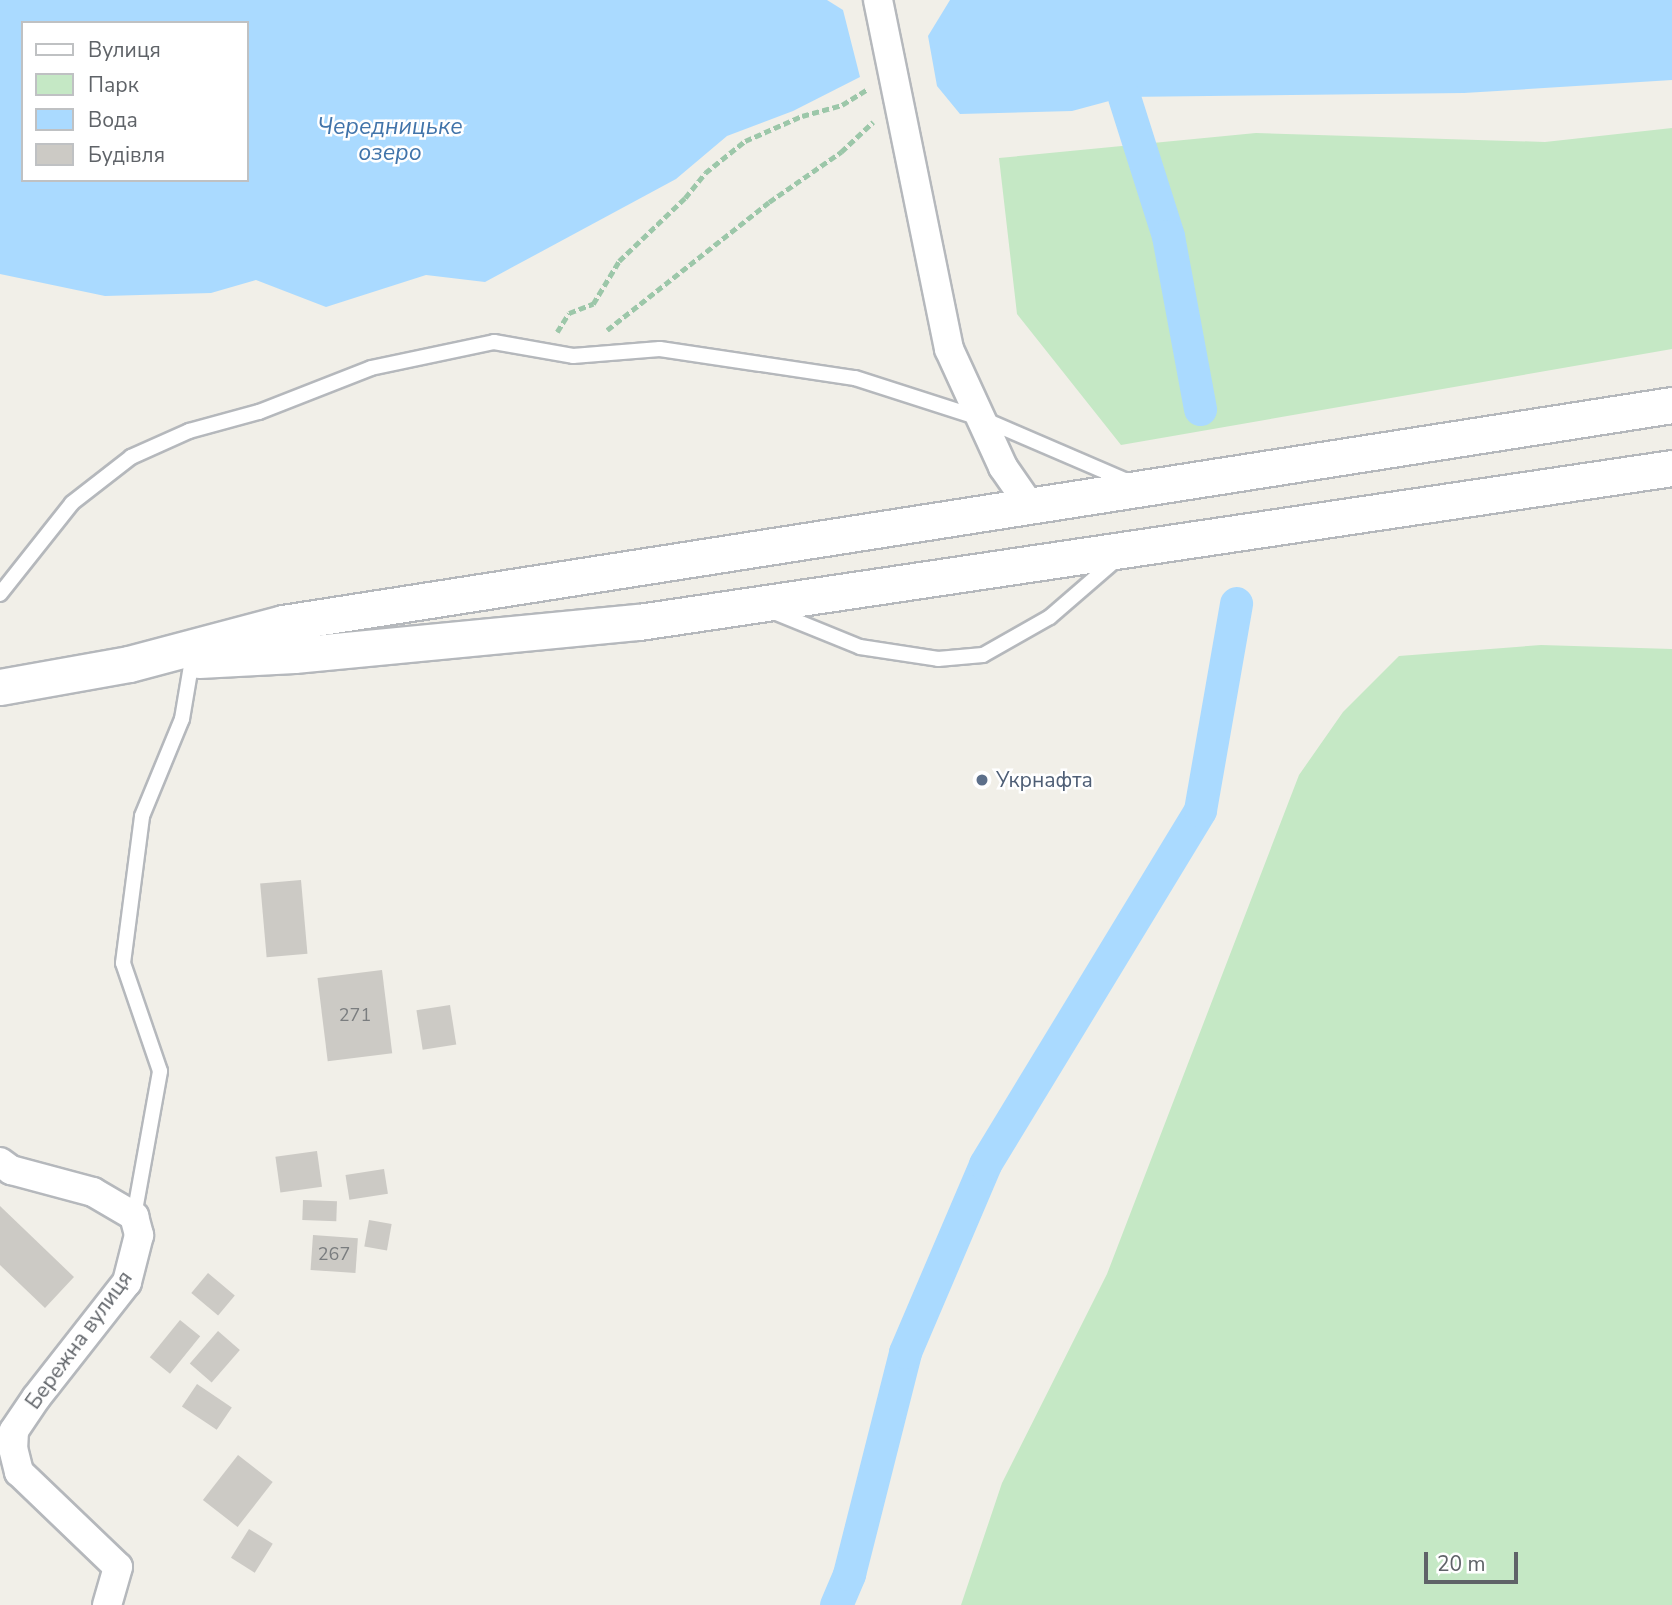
<!DOCTYPE html>
<meta charset="utf-8">
<style>
body{margin:0}
#map{position:relative;width:1672px;height:1605px;overflow:hidden;background:#f1efe8;font-family:"Nunito Sans",sans-serif}
div>[style]{position:absolute}
.green>*{inset:0;background:#c5e8c5}
.water>*{inset:0;background:#aadaff}
.canal>*{height:33px;margin:-16.5px;padding:0 16.5px;transform-origin:16.5px;border-radius:16.5px;background:#aadaff}
.building>*{inset:0;background:#cccac5;transform-origin:0 0}
.path>*{height:4.5px;margin-top:-2.25px;transform-origin:0;background:repeating-linear-gradient(90deg,#9cc7a9 0 7px,transparent 0 10.5px)}
.roads{filter:drop-shadow(2px 0 #b5b8bc) drop-shadow(-2px 0 #b5b8bc) drop-shadow(0 2px #b5b8bc) drop-shadow(0 -2px #b5b8bc)}
.service>*{height:14px;margin:-7px;padding:0 7px;transform-origin:7px;border-radius:7px;background:#fff}
.minor>*{height:28px;margin:-14px;padding:0 14px;transform-origin:14px;border-radius:14px;background:#fff}
.tertiary>*{height:35px;margin:-17.5px;padding:0 17.5px;transform-origin:17.5px;border-radius:17.5px;background:#fff}
.dots>*{width:19px;height:19px;translate:-50% -50%;box-sizing:border-box;border:4px solid #fff;border-radius:50%}
span{translate:-50% -50%;white-space:nowrap;text-align:center;line-height:1.15;-webkit-text-stroke:5px #fff;paint-order:stroke}
.number-label{font-size:18px;color:#7a7d7f}
.number-label span{-webkit-text-stroke-width:0}
.service-label{font-size:21px;color:#4e5e75}
.left{translate:0 -50%;text-align:left}
.street-label{font-size:21px;color:#5f6368}
.water-label{font-size:23px;color:#4174aa;font-style:italic}
.legend{position:absolute;left:21px;top:21px;width:228px;height:161px;box-sizing:border-box;background:#fff;border:2px solid #bfc1c3;margin:0;padding:9px 12px;list-style:none;font-size:21px;color:#5f6368}
.legend li{display:flex;align-items:center;gap:14px;height:35px}
.legend b{width:35px;border:2px solid #bfc1c3}
.scale{position:absolute;left:1424px;top:1552px;width:94px;height:32px;box-sizing:border-box;border:4px solid #5f6368;border-top:0;padding-left:9px;font-size:21px;line-height:24px;white-space:nowrap;color:#5f6368;-webkit-text-stroke:5px #fff;paint-order:stroke}
</style>
<div id="map">
<div class="green">
<div style="clip-path:polygon(1672px 128px,1672px 349px,1121px 445px,1017px 314px,999px 158px,1256px 133px,1545px 142px)"></div>
<div style="clip-path:polygon(1541px 645px,1672px 649px,1672px 1605px,961px 1605px,1002px 1483px,1107px 1274px,1299px 775px,1343px 712px,1399px 656px)"></div>
</div>
<div class="water">
<div style="clip-path:polygon(evenodd,0 0,827px 0,843px 10px,860px 77px,793px 111px,727px 136px,676px 179px,485px 282px,426px 275px,326px 307px,256px 280px,211px 293px,105px 296px,0 274px,0 0,23px 23px,247px 23px,247px 180px,23px 180px,23px 23px)"></div>
<div style="clip-path:polygon(950px 0,1672px 0,1672px 80px,1464px 93px,1124px 97px,1072px 111px,960px 114px,937px 86px,928px 36px)"></div>
</div>
<div class="canal">
<div style="left:1124px;top:97px;width:146px;rotate:72.4deg"></div>
<div style="left:1168px;top:236px;width:176px;rotate:79.5deg"></div>
<div style="left:836px;top:1605px;width:34px;rotate:-67deg"></div>
<div style="left:849px;top:1574px;width:229px;rotate:-75.8deg"></div>
<div style="left:905px;top:1352px;width:204px;rotate:-66.9deg"></div>
<div style="left:985px;top:1164px;width:414px;rotate:-58.7deg"></div>
<div style="left:1200px;top:810px;width:210px;rotate:-80.1deg"></div>
</div>
<div class="building">
<div style="left:301px;top:880px;width:74px;height:41px;rotate:85deg"></div>
<div style="left:382px;top:970px;width:84px;height:65px;rotate:83deg"></div>
<div style="left:450px;top:1005px;width:40px;height:34px;rotate:81deg"></div>
<div style="left:317px;top:1151px;width:36px;height:42px;rotate:82deg"></div>
<div style="left:384px;top:1169px;width:25px;height:39px;rotate:81deg"></div>
<div style="left:303px;top:1200px;width:34px;height:20px;rotate:2deg"></div>
<div style="clip-path:polygon(0 1206px,74px 1277px,45px 1308px,0 1265px)"></div>
<div style="left:369px;top:1220px;width:23px;height:27px;rotate:10deg"></div>
<div style="left:313px;top:1235px;width:45px;height:35px;rotate:4deg"></div>
<div style="left:208px;top:1273px;width:35px;height:26px;rotate:40deg"></div>
<div style="left:180px;top:1320px;width:26px;height:48px;rotate:39deg"></div>
<div style="left:218px;top:1331px;width:29px;height:43px;rotate:41deg"></div>
<div style="left:197px;top:1384px;width:42px;height:27px;rotate:34deg"></div>
<div style="left:238px;top:1455px;width:44px;height:57px;rotate:38deg"></div>
<div style="left:249px;top:1529px;width:28px;height:34px;rotate:32deg"></div>
</div>
<div class="path">
<div style="left:607px;top:330px;width:206px;rotate:-38.3deg"></div>
<div style="left:769px;top:202px;width:88px;rotate:-34.8deg"></div>
<div style="left:841px;top:152px;width:44px;rotate:-43.2deg"></div>
<div style="left:557px;top:332px;width:22px;rotate:-58deg"></div>
<div style="left:569px;top:313px;width:26px;rotate:-21deg"></div>
<div style="left:593px;top:304px;width:50px;rotate:-58.8deg"></div>
<div style="left:619px;top:261px;width:91px;rotate:-43.7deg"></div>
<div style="left:685px;top:198px;width:32px;rotate:-51deg"></div>
<div style="left:705px;top:173px;width:51px;rotate:-38.7deg"></div>
<div style="left:745px;top:141px;width:62px;rotate:-23.7deg"></div>
<div style="left:802px;top:116px;width:41px;rotate:-15.4deg"></div>
<div style="left:842px;top:105px;width:31px;rotate:-32deg"></div>
</div>
<div class="roads">
<div class="service">
<div style="left:0;top:594px;width:116px;rotate:-51.6deg"></div>
<div style="left:72px;top:503px;width:75px;rotate:-37.9deg"></div>
<div style="left:131px;top:457px;width:64px;rotate:-24.1deg"></div>
<div style="left:189px;top:431px;width:73px;rotate:-15.2deg"></div>
<div style="left:259px;top:412px;width:120px;rotate:-21.4deg"></div>
<div style="left:371px;top:368px;width:126px;rotate:-11.9deg"></div>
<div style="left:494px;top:342px;width:80px;rotate:10deg"></div>
<div style="left:573px;top:356px;width:87px;rotate:-4.6deg"></div>
<div style="left:660px;top:349px;width:197px;rotate:8.5deg"></div>
<div style="left:855px;top:378px;width:134px;rotate:17.8deg"></div>
<div style="left:983px;top:419px;width:159px;rotate:23.3deg"></div>
<div style="left:769px;top:610px;width:98px;rotate:22.1deg"></div>
<div style="left:860px;top:647px;width:79px;rotate:8.7deg"></div>
<div style="left:938px;top:659px;width:45px;rotate:-5.1deg"></div>
<div style="left:983px;top:655px;width:77px;rotate:-29.6deg"></div>
<div style="left:1050px;top:617px;width:90px;rotate:-40.9deg"></div>
<div style="left:134px;top:1216px;width:147px;rotate:-79.8deg"></div>
<div style="left:160px;top:1071px;width:114px;rotate:-108.9deg"></div>
<div style="left:123px;top:963px;width:148px;rotate:-82.6deg"></div>
<div style="left:142px;top:816px;width:105px;rotate:-67.6deg"></div>
<div style="left:182px;top:719px;width:60px;rotate:-80.4deg"></div>
</div>
<div class="minor">
<div style="left:878px;top:0;width:356px;rotate:78.5deg"></div>
<div style="left:949px;top:349px;width:130px;rotate:65.4deg"></div>
<div style="left:1003px;top:467px;width:44px;rotate:55.2deg"></div>
<div style="left:0;top:1162px;width:14px;rotate:36deg"></div>
<div style="left:11px;top:1170px;width:85px;rotate:15deg"></div>
<div style="left:93px;top:1192px;width:48px;rotate:30.3deg"></div>
<div style="left:134px;top:1216px;width:20px;rotate:75deg"></div>
<div style="left:139px;top:1235px;width:49px;rotate:104.3deg"></div>
<div style="left:127px;top:1282px;width:147px;rotate:128.1deg"></div>
<div style="left:36px;top:1398px;width:40px;rotate:124deg"></div>
<div style="left:14px;top:1431px;width:17px;rotate:93deg"></div>
<div style="left:13px;top:1448px;width:25px;rotate:76deg"></div>
<div style="left:19px;top:1472px;width:137px;rotate:43.8deg"></div>
<div style="left:118px;top:1567px;width:40px;rotate:106deg"></div>
</div>
<div class="tertiary">
<div style="left:199px;top:660px;width:95px;rotate:-3deg"></div>
<div style="left:294px;top:655px;width:347px;rotate:-5.5deg"></div>
<div style="left:639px;top:622px;width:1044px;rotate:-8.48deg"></div>
<div style="left:0;top:687px;width:131px;rotate:-10.1deg"></div>
<div style="left:129px;top:664px;width:159px;rotate:-14.9deg"></div>
<div style="left:283px;top:623px;width:1406px;rotate:-8.92deg"></div>
</div>
</div>
<div class="dots">
<div style="left:982px;top:780px;background:#5c6f8a"></div>
</div>
<div class="number-label">
<span style="left:355px;top:1015px">271</span>
<span style="left:334px;top:1254px">267</span>
</div>
<div class="service-label">
<span class="left" style="left:996px;top:780px">Укрнафта</span>
</div>
<div class="street-label">
<span style="left:79px;top:1340px;rotate:-54deg">Бережна вулиця</span>
</div>
<div class="water-label">
<span style="left:390px;top:140px">Чередницьке<br>озеро</span>
</div>
<ul class="legend">
<li><b style="height:9px;background:#fff"></b>Вулиця</li>
<li><b style="height:19px;background:#c5e8c5"></b>Парк</li>
<li><b style="height:19px;background:#aadaff"></b>Вода</li>
<li><b style="height:19px;background:#cccac5"></b>Будівля</li>
</ul>
<div class="scale">20 m</div>
</div>
